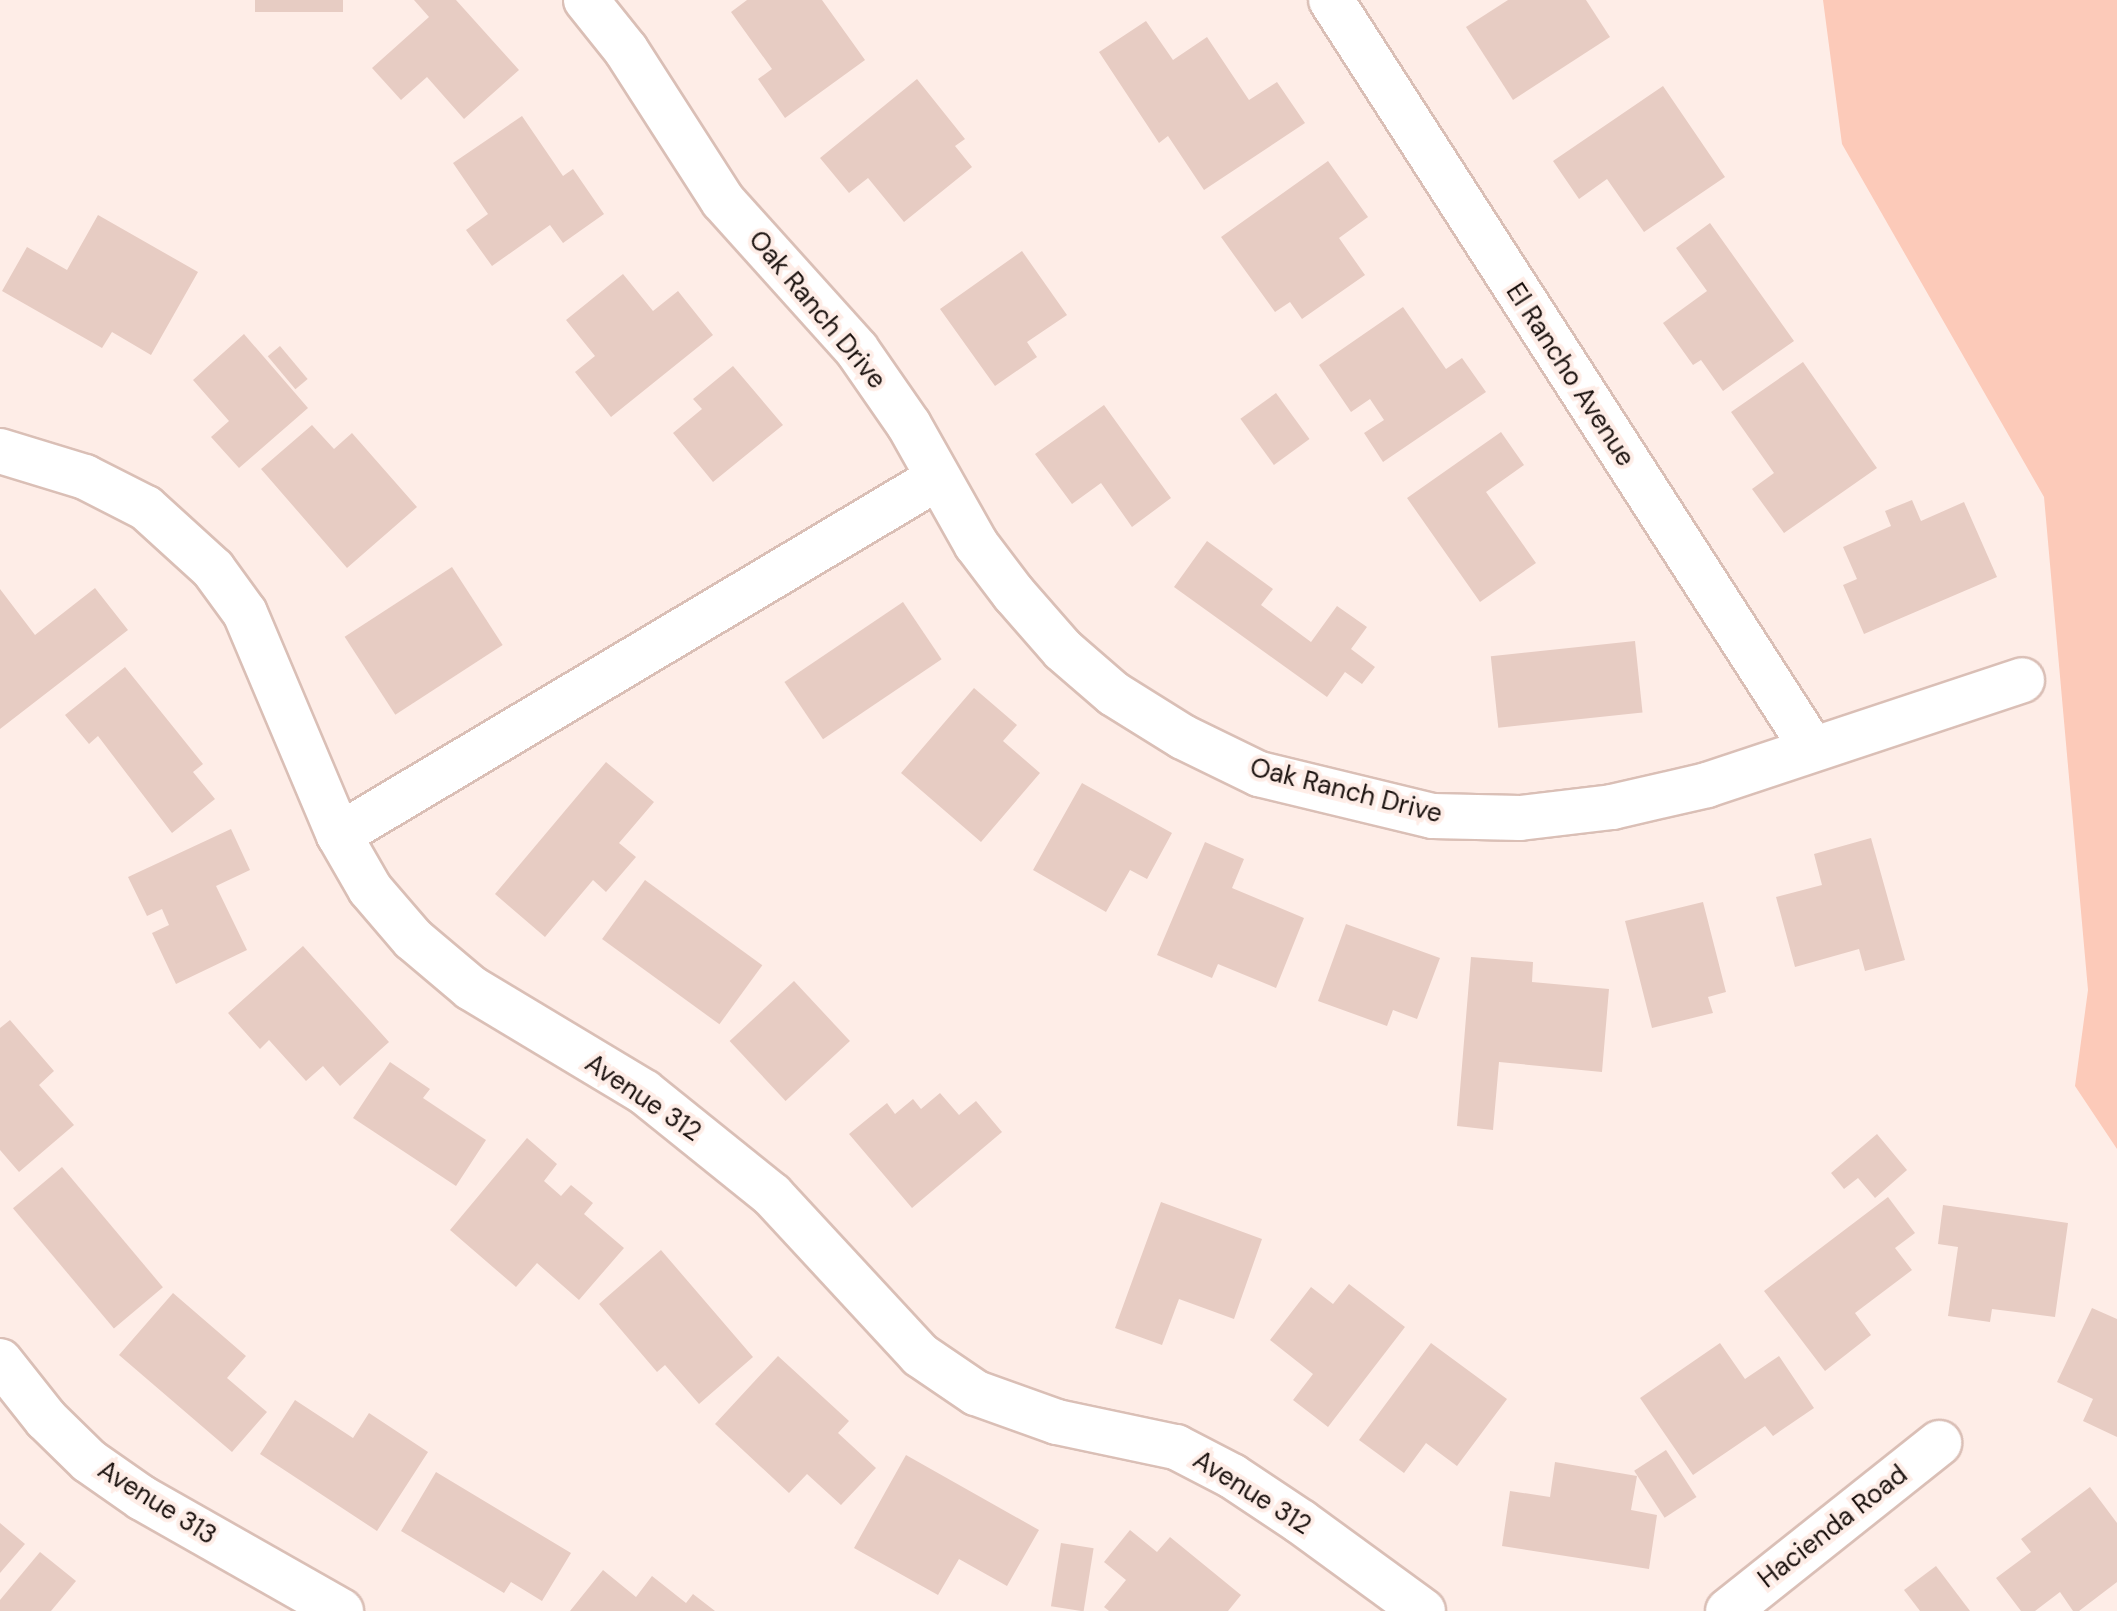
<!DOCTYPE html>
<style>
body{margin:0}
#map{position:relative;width:2117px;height:1611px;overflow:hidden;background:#feede7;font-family:"DM Sans",sans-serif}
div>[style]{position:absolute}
.green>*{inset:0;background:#fccab9}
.building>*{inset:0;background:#e7ccc3;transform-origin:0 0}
.roads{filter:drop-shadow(2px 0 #dabfb6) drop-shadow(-2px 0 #dabfb6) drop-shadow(0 2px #dabfb6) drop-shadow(0 -2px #dabfb6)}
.minor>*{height:44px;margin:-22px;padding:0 22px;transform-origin:22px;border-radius:22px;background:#fff}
span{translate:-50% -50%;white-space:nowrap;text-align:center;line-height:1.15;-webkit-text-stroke:8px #feede7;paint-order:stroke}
.street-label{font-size:26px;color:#1a110e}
</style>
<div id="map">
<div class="green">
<div style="clip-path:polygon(1823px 0,2117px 0,2117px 1149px,2075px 1086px,2088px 990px,2044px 497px,1842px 144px)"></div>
</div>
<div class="building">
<div style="left:255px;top:0;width:88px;height:12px"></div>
<div style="clip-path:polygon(414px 0,456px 0,519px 70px,464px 119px,427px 77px,401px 100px,372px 68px,429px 17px)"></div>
<div style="clip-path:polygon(747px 0,822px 0,865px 60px,785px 118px,758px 79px,772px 69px,731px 12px)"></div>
<div style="clip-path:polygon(1508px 0,1586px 0,1610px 37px,1513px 100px,1466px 27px)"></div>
<div style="clip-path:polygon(1146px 21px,1173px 60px,1207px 37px,1249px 100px,1277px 82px,1305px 123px,1204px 190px,1168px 136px,1159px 143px,1099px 52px)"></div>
<div style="clip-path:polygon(917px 79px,965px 139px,955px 146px,972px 167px,904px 222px,868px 178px,849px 193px,820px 158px)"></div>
<div style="clip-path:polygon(1663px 86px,1725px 177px,1644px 232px,1607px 179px,1579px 199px,1553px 161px)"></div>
<div style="clip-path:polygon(522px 116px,563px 176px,573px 169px,604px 214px,563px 243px,550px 225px,492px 266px,466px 230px,488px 214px,453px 163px)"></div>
<div style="clip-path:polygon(1328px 161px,1368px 217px,1339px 238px,1365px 275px,1302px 319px,1290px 302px,1275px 312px,1221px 237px)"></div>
<div style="clip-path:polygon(98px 215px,198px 272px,151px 355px,112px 332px,102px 348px,2px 291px,27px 247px,67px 270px)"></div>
<div style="clip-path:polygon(1710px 223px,1794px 341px,1723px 391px,1701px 360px,1693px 365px,1663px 323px,1707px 291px,1676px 248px)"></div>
<div style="clip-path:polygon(1022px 251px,1067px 315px,1027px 342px,1037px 357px,995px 386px,940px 309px)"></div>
<div style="clip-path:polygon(623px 274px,653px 311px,678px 291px,713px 335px,611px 417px,575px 372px,595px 356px,566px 320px)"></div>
<div style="clip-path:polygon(1403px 307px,1446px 369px,1462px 358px,1486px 392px,1383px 462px,1364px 433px,1384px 420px,1370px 399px,1351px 412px,1319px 365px)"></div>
<div style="clip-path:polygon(244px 334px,308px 408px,239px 468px,211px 437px,229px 421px,193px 380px)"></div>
<div style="left:280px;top:346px;width:43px;height:16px;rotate:50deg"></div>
<div style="clip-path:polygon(1803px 362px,1877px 468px,1784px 533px,1752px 489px,1774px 473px,1731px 412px)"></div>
<div style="clip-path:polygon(733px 366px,783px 425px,713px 482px,673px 433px,702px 409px,693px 399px)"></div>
<div style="left:1276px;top:393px;width:57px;height:44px;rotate:54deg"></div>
<div style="clip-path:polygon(1104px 405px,1171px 498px,1132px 527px,1101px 483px,1072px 504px,1035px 454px)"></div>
<div style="clip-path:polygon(312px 425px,334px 449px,352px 433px,417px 507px,347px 568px,261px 469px)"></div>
<div style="clip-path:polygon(1501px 432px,1524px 465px,1486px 492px,1536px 563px,1480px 602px,1407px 498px)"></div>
<div style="clip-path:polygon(1912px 500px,1921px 521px,1964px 502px,1997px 577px,1864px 634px,1843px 585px,1857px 579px,1843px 547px,1891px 526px,1885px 511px)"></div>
<div style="clip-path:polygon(1207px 541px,1273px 589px,1261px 605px,1311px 642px,1337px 606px,1367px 627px,1351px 649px,1375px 667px,1362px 684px,1345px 672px,1327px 697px,1174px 587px)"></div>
<div style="left:452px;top:567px;width:93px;height:128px;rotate:57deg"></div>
<div style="clip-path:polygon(95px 588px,128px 630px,0 729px,0 589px,35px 635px)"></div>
<div style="left:903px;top:602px;width:69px;height:143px;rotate:56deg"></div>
<div style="left:1635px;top:641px;width:72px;height:145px;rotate:84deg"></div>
<div style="clip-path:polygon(125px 667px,203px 764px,193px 772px,215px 799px,172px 833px,98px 736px,89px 744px,65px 715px)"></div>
<div style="clip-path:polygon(974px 688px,1017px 725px,1003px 741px,1040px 773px,981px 842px,901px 773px)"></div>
<div style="clip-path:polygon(606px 762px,654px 802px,619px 843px,636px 857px,606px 892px,593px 880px,545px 937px,495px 894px)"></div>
<div style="clip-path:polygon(1082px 783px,1172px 833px,1147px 879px,1130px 870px,1106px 912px,1033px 870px)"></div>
<div style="clip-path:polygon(231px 829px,250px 870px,216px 886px,247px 950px,176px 984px,152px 933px,169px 925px,162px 909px,147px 916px,128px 877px)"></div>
<div style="clip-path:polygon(1871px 838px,1905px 960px,1865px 971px,1859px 949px,1795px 967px,1776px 897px,1822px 885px,1814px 854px)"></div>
<div style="clip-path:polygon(1205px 842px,1244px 859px,1232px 888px,1304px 918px,1276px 988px,1218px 964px,1212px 978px,1157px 955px)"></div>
<div style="left:645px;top:880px;width:145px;height:73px;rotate:36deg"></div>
<div style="clip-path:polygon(1703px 902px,1726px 992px,1708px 997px,1713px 1013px,1652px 1028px,1625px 921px)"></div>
<div style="clip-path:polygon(1346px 924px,1440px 958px,1417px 1019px,1393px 1010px,1387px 1026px,1318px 1001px)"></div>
<div style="clip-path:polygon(303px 946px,389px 1042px,340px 1086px,323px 1066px,306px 1081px,269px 1040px,260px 1049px,228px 1013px)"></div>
<div style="clip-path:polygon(1471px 957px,1533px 962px,1532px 982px,1609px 989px,1602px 1072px,1499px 1062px,1493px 1130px,1457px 1126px)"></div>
<div style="left:794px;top:981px;width:82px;height:88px;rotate:47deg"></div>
<div style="clip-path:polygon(10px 1020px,54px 1071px,39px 1085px,74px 1125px,19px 1172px,0 1150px,0 1028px)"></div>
<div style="clip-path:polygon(390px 1062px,430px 1089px,423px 1098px,486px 1140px,456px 1186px,353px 1118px)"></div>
<div style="clip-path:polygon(940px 1093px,959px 1115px,976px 1101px,1002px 1132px,912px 1208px,849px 1134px,887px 1103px,895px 1114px,913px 1099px,921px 1109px)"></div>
<div style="clip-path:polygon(1877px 1134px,1907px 1170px,1875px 1198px,1858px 1178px,1844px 1189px,1831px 1173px)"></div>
<div style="clip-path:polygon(527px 1138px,557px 1164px,544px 1181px,561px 1196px,571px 1185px,593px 1203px,584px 1214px,624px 1248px,579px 1300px,537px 1263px,516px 1287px,450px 1230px)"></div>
<div style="left:62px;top:1167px;width:157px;height:64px;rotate:50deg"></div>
<div style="clip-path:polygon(1888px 1197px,1915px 1233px,1895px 1248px,1912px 1270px,1855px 1313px,1871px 1335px,1825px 1371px,1764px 1291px)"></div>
<div style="clip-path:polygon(1161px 1202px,1262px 1239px,1234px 1319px,1179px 1299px,1162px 1345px,1115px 1328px)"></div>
<div style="clip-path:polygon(1943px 1205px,2068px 1223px,2055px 1317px,1992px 1309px,1990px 1322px,1948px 1316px,1958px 1247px,1938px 1244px)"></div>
<div style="clip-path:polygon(661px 1250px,753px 1357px,699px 1404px,665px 1365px,657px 1372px,599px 1304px)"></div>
<div style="clip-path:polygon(1349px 1284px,1405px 1327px,1328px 1427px,1293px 1400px,1313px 1374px,1270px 1340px,1311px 1287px,1333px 1304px)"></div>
<div style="clip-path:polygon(173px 1293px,246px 1356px,227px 1378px,267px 1412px,232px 1452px,119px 1355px)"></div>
<div style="clip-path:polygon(2092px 1308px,2117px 1319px,2117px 1437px,2083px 1421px,2093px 1399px,2057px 1382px)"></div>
<div style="clip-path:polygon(1431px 1343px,1507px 1399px,1457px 1466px,1426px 1443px,1404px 1473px,1359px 1440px)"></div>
<div style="clip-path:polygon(1720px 1343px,1745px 1379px,1779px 1356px,1814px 1408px,1773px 1436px,1765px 1426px,1693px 1475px,1640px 1398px)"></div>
<div style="clip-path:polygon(778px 1356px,849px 1421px,838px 1433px,876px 1468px,841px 1505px,807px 1474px,789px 1493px,715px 1424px)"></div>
<div style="clip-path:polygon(295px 1400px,353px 1438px,369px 1413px,428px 1452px,377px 1531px,260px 1454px)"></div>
<div style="left:1666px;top:1450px;width:56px;height:38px;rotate:57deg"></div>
<div style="clip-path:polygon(906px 1455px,1039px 1530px,1007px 1586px,959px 1559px,938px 1595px,854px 1548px)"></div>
<div style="clip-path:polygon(1555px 1462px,1637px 1476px,1631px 1510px,1657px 1515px,1649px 1569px,1502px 1546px,1510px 1491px,1550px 1497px)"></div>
<div style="clip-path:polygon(436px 1472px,571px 1553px,542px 1601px,511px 1582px,504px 1593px,401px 1531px)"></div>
<div style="clip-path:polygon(2090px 1487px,2117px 1523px,2117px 1582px,2079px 1611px,2073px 1611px,2060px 1592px,2035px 1611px,2021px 1611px,1996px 1578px,2031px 1552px,2021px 1539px)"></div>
<div style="clip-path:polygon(0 1523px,25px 1544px,0 1573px)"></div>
<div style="clip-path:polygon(1130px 1530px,1157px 1552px,1170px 1537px,1241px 1595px,1228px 1611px,1109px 1611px,1104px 1607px,1126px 1580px,1104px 1562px)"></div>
<div style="left:1061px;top:1543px;width:33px;height:64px;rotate:9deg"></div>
<div style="clip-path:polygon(40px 1552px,76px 1581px,51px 1611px,0 1611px,0 1600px)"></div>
<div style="clip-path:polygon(1936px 1566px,1970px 1611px,1920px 1611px,1904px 1590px)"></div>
<div style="clip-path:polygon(603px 1570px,636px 1597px,652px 1576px,686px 1603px,693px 1594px,715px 1611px,570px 1611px)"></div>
</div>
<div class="roads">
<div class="minor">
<div style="left:586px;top:0;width:64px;rotate:51.3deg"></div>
<div style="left:626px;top:50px;width:179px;rotate:57.3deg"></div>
<div style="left:723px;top:201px;width:200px;rotate:48deg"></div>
<div style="left:857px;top:350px;width:91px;rotate:55.3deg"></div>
<div style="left:909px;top:425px;width:137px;rotate:60.6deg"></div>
<div style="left:976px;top:544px;width:63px;rotate:52.8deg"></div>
<div style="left:1014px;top:594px;width:74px;rotate:48.8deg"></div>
<div style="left:1063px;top:650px;width:67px;rotate:40.8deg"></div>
<div style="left:1114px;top:694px;width:81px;rotate:31.9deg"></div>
<div style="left:1183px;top:737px;width:85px;rotate:26deg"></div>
<div style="left:1259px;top:774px;width:179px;rotate:13.6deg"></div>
<div style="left:1433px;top:816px;width:87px;rotate:1.3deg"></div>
<div style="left:1520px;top:818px;width:93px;rotate:-6.8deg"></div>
<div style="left:1612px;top:807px;width:98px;rotate:-13deg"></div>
<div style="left:1707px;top:785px;width:332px;rotate:-18.4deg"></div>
<div style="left:1331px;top:0;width:889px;rotate:57.26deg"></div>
<div style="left:0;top:451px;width:89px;rotate:17deg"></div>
<div style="left:85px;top:477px;width:68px;rotate:26.9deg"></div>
<div style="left:146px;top:508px;width:91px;rotate:42.3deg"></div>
<div style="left:213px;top:569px;width:54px;rotate:54deg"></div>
<div style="left:245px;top:613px;width:241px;rotate:67.1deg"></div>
<div style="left:339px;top:835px;width:62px;rotate:60.1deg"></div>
<div style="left:370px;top:889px;width:66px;rotate:49.3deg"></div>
<div style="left:413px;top:939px;width:76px;rotate:40.2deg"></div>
<div style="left:471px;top:988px;width:202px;rotate:31deg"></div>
<div style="left:644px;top:1092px;width:164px;rotate:38.8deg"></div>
<div style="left:772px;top:1195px;width:218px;rotate:47.2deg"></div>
<div style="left:920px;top:1355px;width:68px;rotate:34.2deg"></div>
<div style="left:976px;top:1393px;width:86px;rotate:19.7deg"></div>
<div style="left:1057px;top:1422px;width:122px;rotate:11.9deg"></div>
<div style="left:1176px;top:1447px;width:63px;rotate:27.4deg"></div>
<div style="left:1232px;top:1476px;width:83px;rotate:33.7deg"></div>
<div style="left:1301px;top:1522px;width:151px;rotate:36.1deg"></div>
<div style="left:339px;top:835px;width:695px;rotate:-30.81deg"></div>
<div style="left:0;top:1361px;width:74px;rotate:51.6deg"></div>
<div style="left:46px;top:1419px;width:60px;rotate:44.3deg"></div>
<div style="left:89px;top:1461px;width:65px;rotate:34.9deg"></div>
<div style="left:142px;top:1498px;width:229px;rotate:29.6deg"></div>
<div style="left:1728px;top:1611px;width:270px;rotate:-38.5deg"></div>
</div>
</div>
<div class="street-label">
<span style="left:817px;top:310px;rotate:50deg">Oak Ranch Drive</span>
<span style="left:1570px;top:375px;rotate:57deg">El Rancho Avenue</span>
<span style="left:1346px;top:791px;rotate:14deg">Oak Ranch Drive</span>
<span style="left:643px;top:1098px;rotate:34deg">Avenue 312</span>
<span style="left:1252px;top:1493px;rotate:32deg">Avenue 312</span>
<span style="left:157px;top:1503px;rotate:32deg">Avenue 313</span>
<span style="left:1833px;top:1527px;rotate:-38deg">Hacienda Road</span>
</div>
</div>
